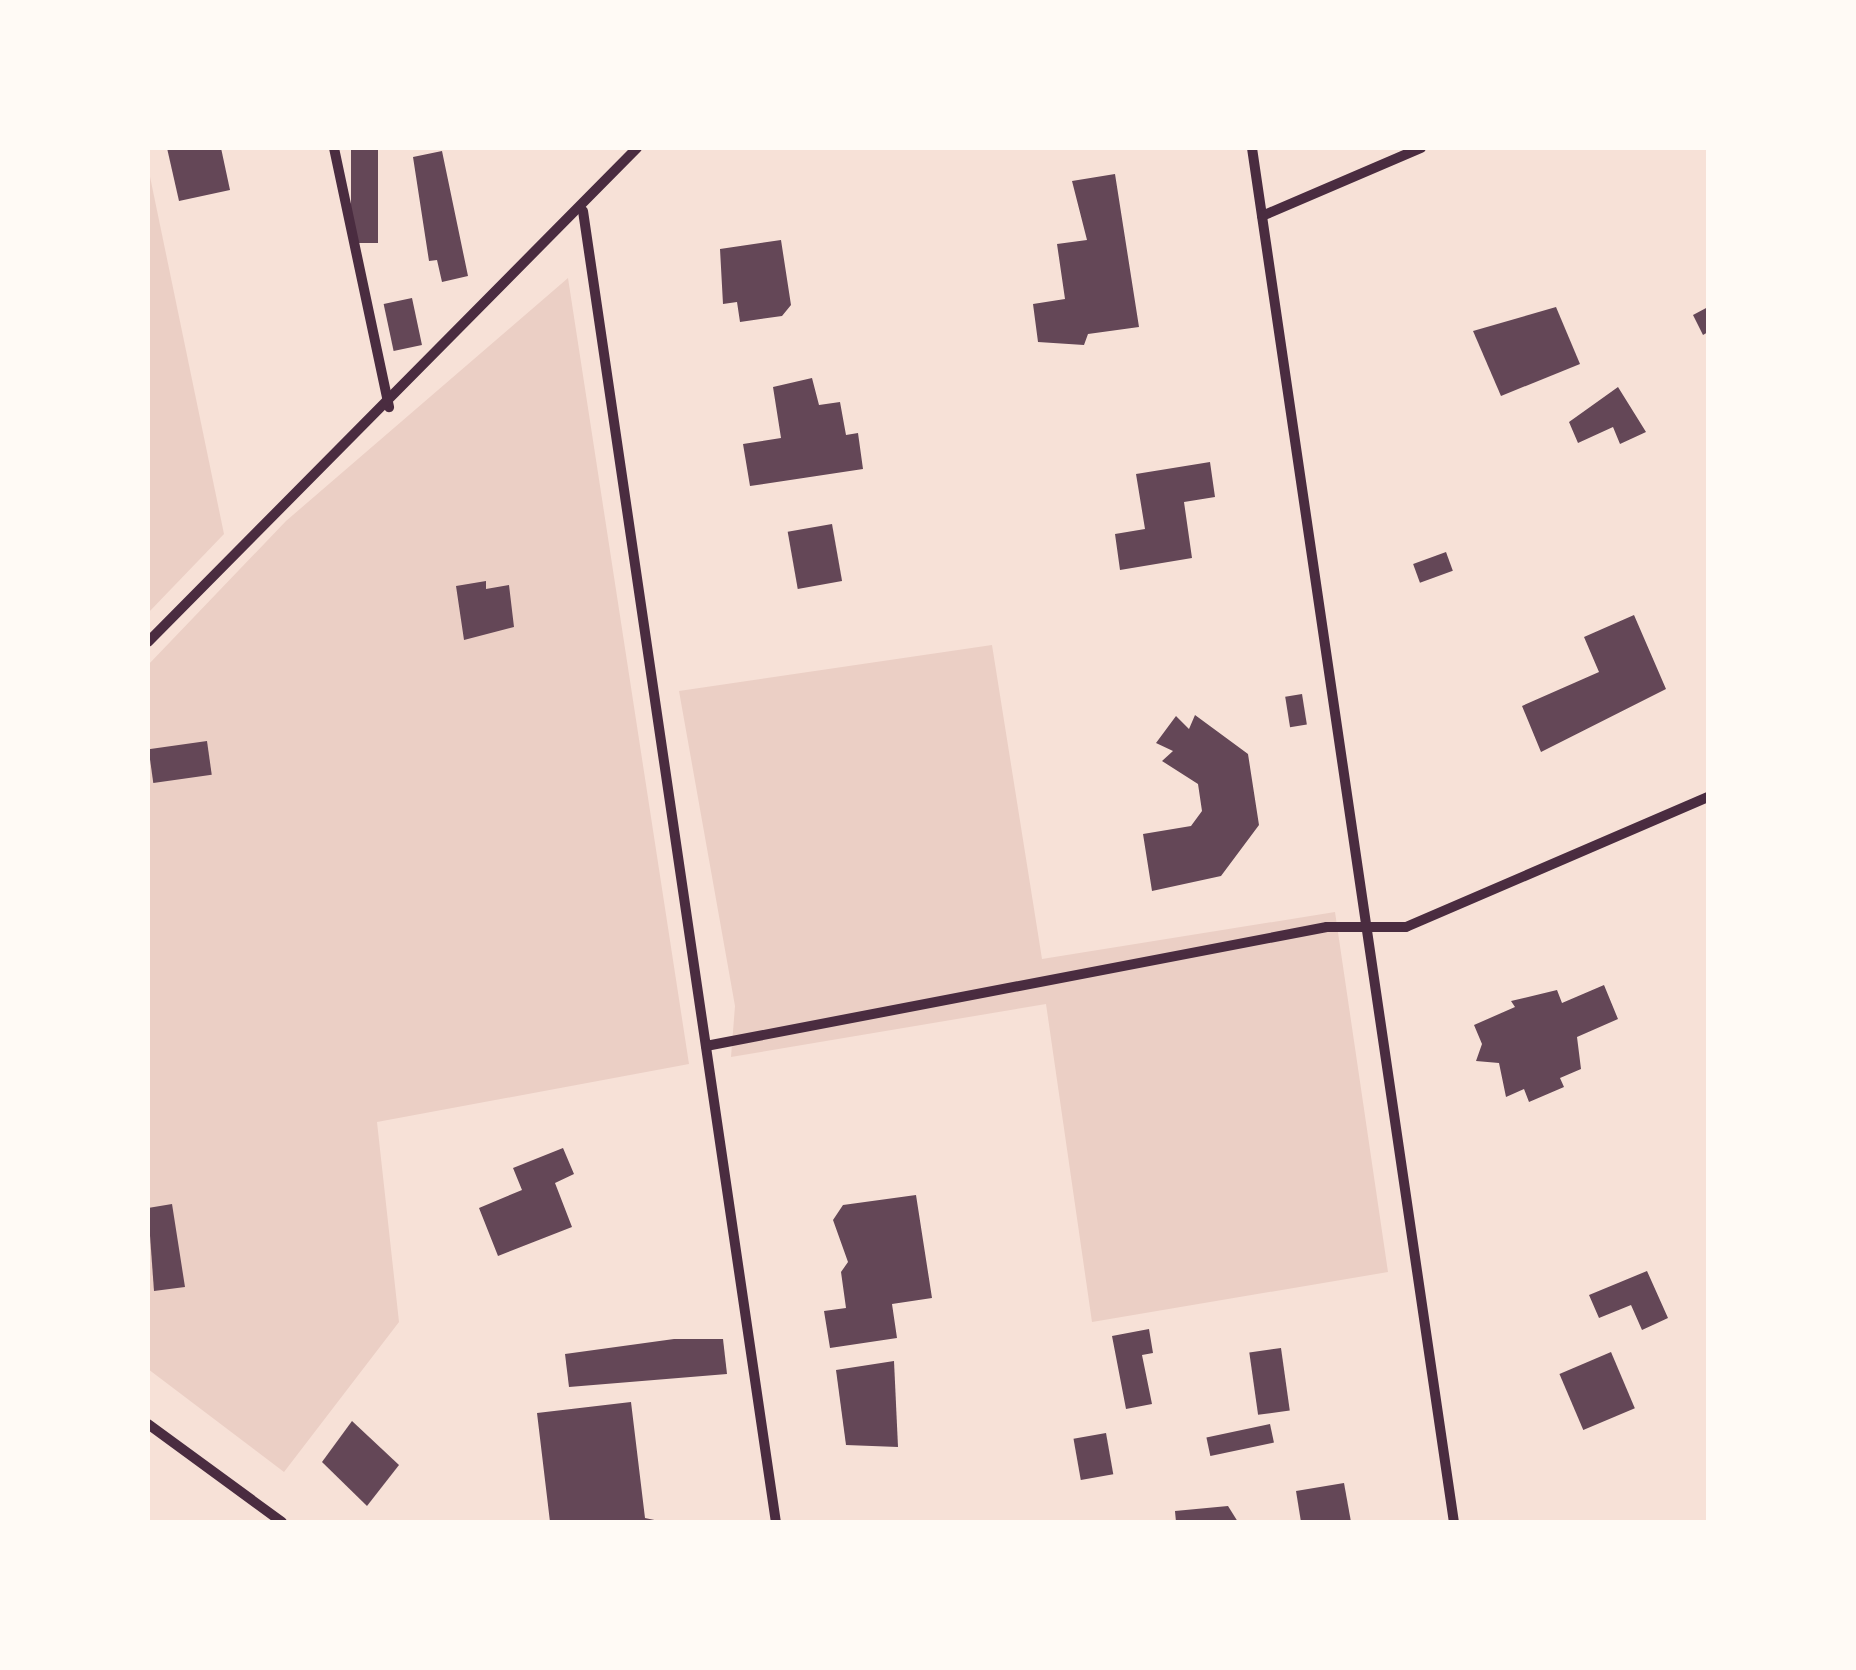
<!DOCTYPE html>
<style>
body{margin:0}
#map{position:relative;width:1856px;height:1670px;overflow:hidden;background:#f7e1d7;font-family:"Asap Condensed",sans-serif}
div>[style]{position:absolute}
.green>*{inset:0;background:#ebcfc5}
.building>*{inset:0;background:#644757;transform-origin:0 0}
.minor>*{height:10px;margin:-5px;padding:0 5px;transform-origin:5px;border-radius:5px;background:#4a2c40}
span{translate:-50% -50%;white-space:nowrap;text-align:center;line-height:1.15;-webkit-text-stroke:10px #fffaf5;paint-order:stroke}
.frame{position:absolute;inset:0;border:150px solid #fffaf5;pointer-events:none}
</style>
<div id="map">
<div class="green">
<div style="clip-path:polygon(148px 167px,224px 534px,148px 613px)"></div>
<div style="clip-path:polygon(568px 278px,689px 1064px,377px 1122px,399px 1322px,284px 1472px,148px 1369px,148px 665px,286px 521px)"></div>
<div style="clip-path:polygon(992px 645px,1042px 959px,1335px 912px,1388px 1272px,1092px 1322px,1046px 1004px,731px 1057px,735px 1006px,679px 691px)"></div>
</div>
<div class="building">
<div style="clip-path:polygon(167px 148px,221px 148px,230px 190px,179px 201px)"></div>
<div style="left:351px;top:148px;width:27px;height:95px"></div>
<div style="clip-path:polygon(442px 151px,468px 276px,442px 282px,437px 260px,429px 261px,413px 157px)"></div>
<div style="clip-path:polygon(1115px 174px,1139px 327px,1088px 334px,1084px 345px,1038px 342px,1033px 304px,1065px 299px,1057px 244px,1087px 240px,1072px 181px)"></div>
<div style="clip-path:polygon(781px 240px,791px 305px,782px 316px,740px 322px,737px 302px,723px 304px,720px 249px)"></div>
<div style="left:412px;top:298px;width:48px;height:29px;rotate:78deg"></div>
<div style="clip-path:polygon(1556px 307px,1580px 364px,1501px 396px,1473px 331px)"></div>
<div style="clip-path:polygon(1708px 307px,1708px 332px,1703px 335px,1693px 315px)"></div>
<div style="clip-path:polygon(812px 378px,819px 405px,840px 402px,846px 435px,858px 433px,863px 469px,750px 486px,743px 444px,781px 438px,773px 387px)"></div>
<div style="clip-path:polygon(1618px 387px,1646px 432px,1620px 444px,1613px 427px,1578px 443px,1569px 422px)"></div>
<div style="clip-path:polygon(1210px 462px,1215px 497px,1184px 502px,1192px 558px,1120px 570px,1115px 534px,1145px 529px,1136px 474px)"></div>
<div style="left:832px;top:524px;width:58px;height:45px;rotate:80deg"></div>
<div style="left:1446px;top:552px;width:20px;height:35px;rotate:70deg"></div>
<div style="clip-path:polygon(486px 581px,486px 589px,509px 585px,514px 627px,464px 640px,456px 586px)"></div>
<div style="clip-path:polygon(1634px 615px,1666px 689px,1541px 752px,1522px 706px,1599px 672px,1584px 637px)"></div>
<div style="left:1302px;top:694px;width:31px;height:17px;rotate:81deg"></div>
<div style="clip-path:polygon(1195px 715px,1248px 754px,1259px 825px,1221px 876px,1152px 891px,1143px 834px,1191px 826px,1202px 811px,1198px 784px,1162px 761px,1173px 751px,1156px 743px,1176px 716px,1189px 729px)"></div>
<div style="left:207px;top:741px;width:34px;height:59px;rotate:82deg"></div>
<div style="clip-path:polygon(1604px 985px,1618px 1019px,1577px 1037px,1581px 1069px,1560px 1078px,1564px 1087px,1529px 1102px,1524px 1089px,1506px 1097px,1499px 1063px,1476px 1061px,1482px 1044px,1474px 1025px,1515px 1007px,1511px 1001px,1557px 990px,1562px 1003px)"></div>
<div style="clip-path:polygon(563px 1148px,574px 1174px,555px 1183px,572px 1227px,498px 1256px,479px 1208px,522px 1190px,513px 1168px)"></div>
<div style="clip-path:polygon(916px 1195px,932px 1298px,892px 1304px,897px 1338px,830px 1348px,824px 1311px,846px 1308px,841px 1272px,848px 1262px,833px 1220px,843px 1205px)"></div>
<div style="clip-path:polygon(172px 1204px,185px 1287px,154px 1291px,148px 1208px)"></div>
<div style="clip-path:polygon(1647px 1271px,1668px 1318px,1642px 1330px,1631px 1305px,1599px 1318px,1589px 1295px)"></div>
<div style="clip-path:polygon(1149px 1329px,1153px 1353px,1142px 1355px,1152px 1404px,1126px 1409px,1112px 1336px)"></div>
<div style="clip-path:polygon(674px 1339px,723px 1339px,727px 1374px,569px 1387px,565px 1354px)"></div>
<div style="left:1281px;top:1348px;width:63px;height:32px;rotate:82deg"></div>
<div style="left:1611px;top:1352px;width:61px;height:56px;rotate:67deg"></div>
<div style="clip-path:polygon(894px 1361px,898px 1447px,846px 1445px,836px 1370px)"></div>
<div style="clip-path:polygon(631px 1402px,645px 1518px,664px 1522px,550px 1522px,537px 1413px)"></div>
<div style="clip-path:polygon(352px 1421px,399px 1465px,367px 1506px,322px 1462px)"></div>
<div style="left:1270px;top:1424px;width:19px;height:65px;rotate:78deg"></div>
<div style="left:1106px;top:1433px;width:42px;height:33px;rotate:80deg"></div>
<div style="clip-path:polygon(1344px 1483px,1351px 1522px,1301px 1522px,1296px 1491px)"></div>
<div style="clip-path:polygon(1228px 1506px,1238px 1522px,1176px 1522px,1175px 1511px)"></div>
</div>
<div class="minor">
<div style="left:334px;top:148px;width:265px;rotate:78deg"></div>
<div style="left:1252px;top:148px;width:1389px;rotate:81.64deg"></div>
<div style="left:583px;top:211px;width:1325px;rotate:81.63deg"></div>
<div style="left:1262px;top:216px;width:173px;rotate:-23.2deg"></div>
<div style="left:148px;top:642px;width:695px;rotate:-45.29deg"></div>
<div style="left:706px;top:1046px;width:632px;rotate:-10.85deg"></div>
<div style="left:1327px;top:927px;width:79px"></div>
<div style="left:1406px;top:927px;width:329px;rotate:-23.3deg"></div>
<div style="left:148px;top:1424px;width:166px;rotate:36.2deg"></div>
</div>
<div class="frame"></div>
</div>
